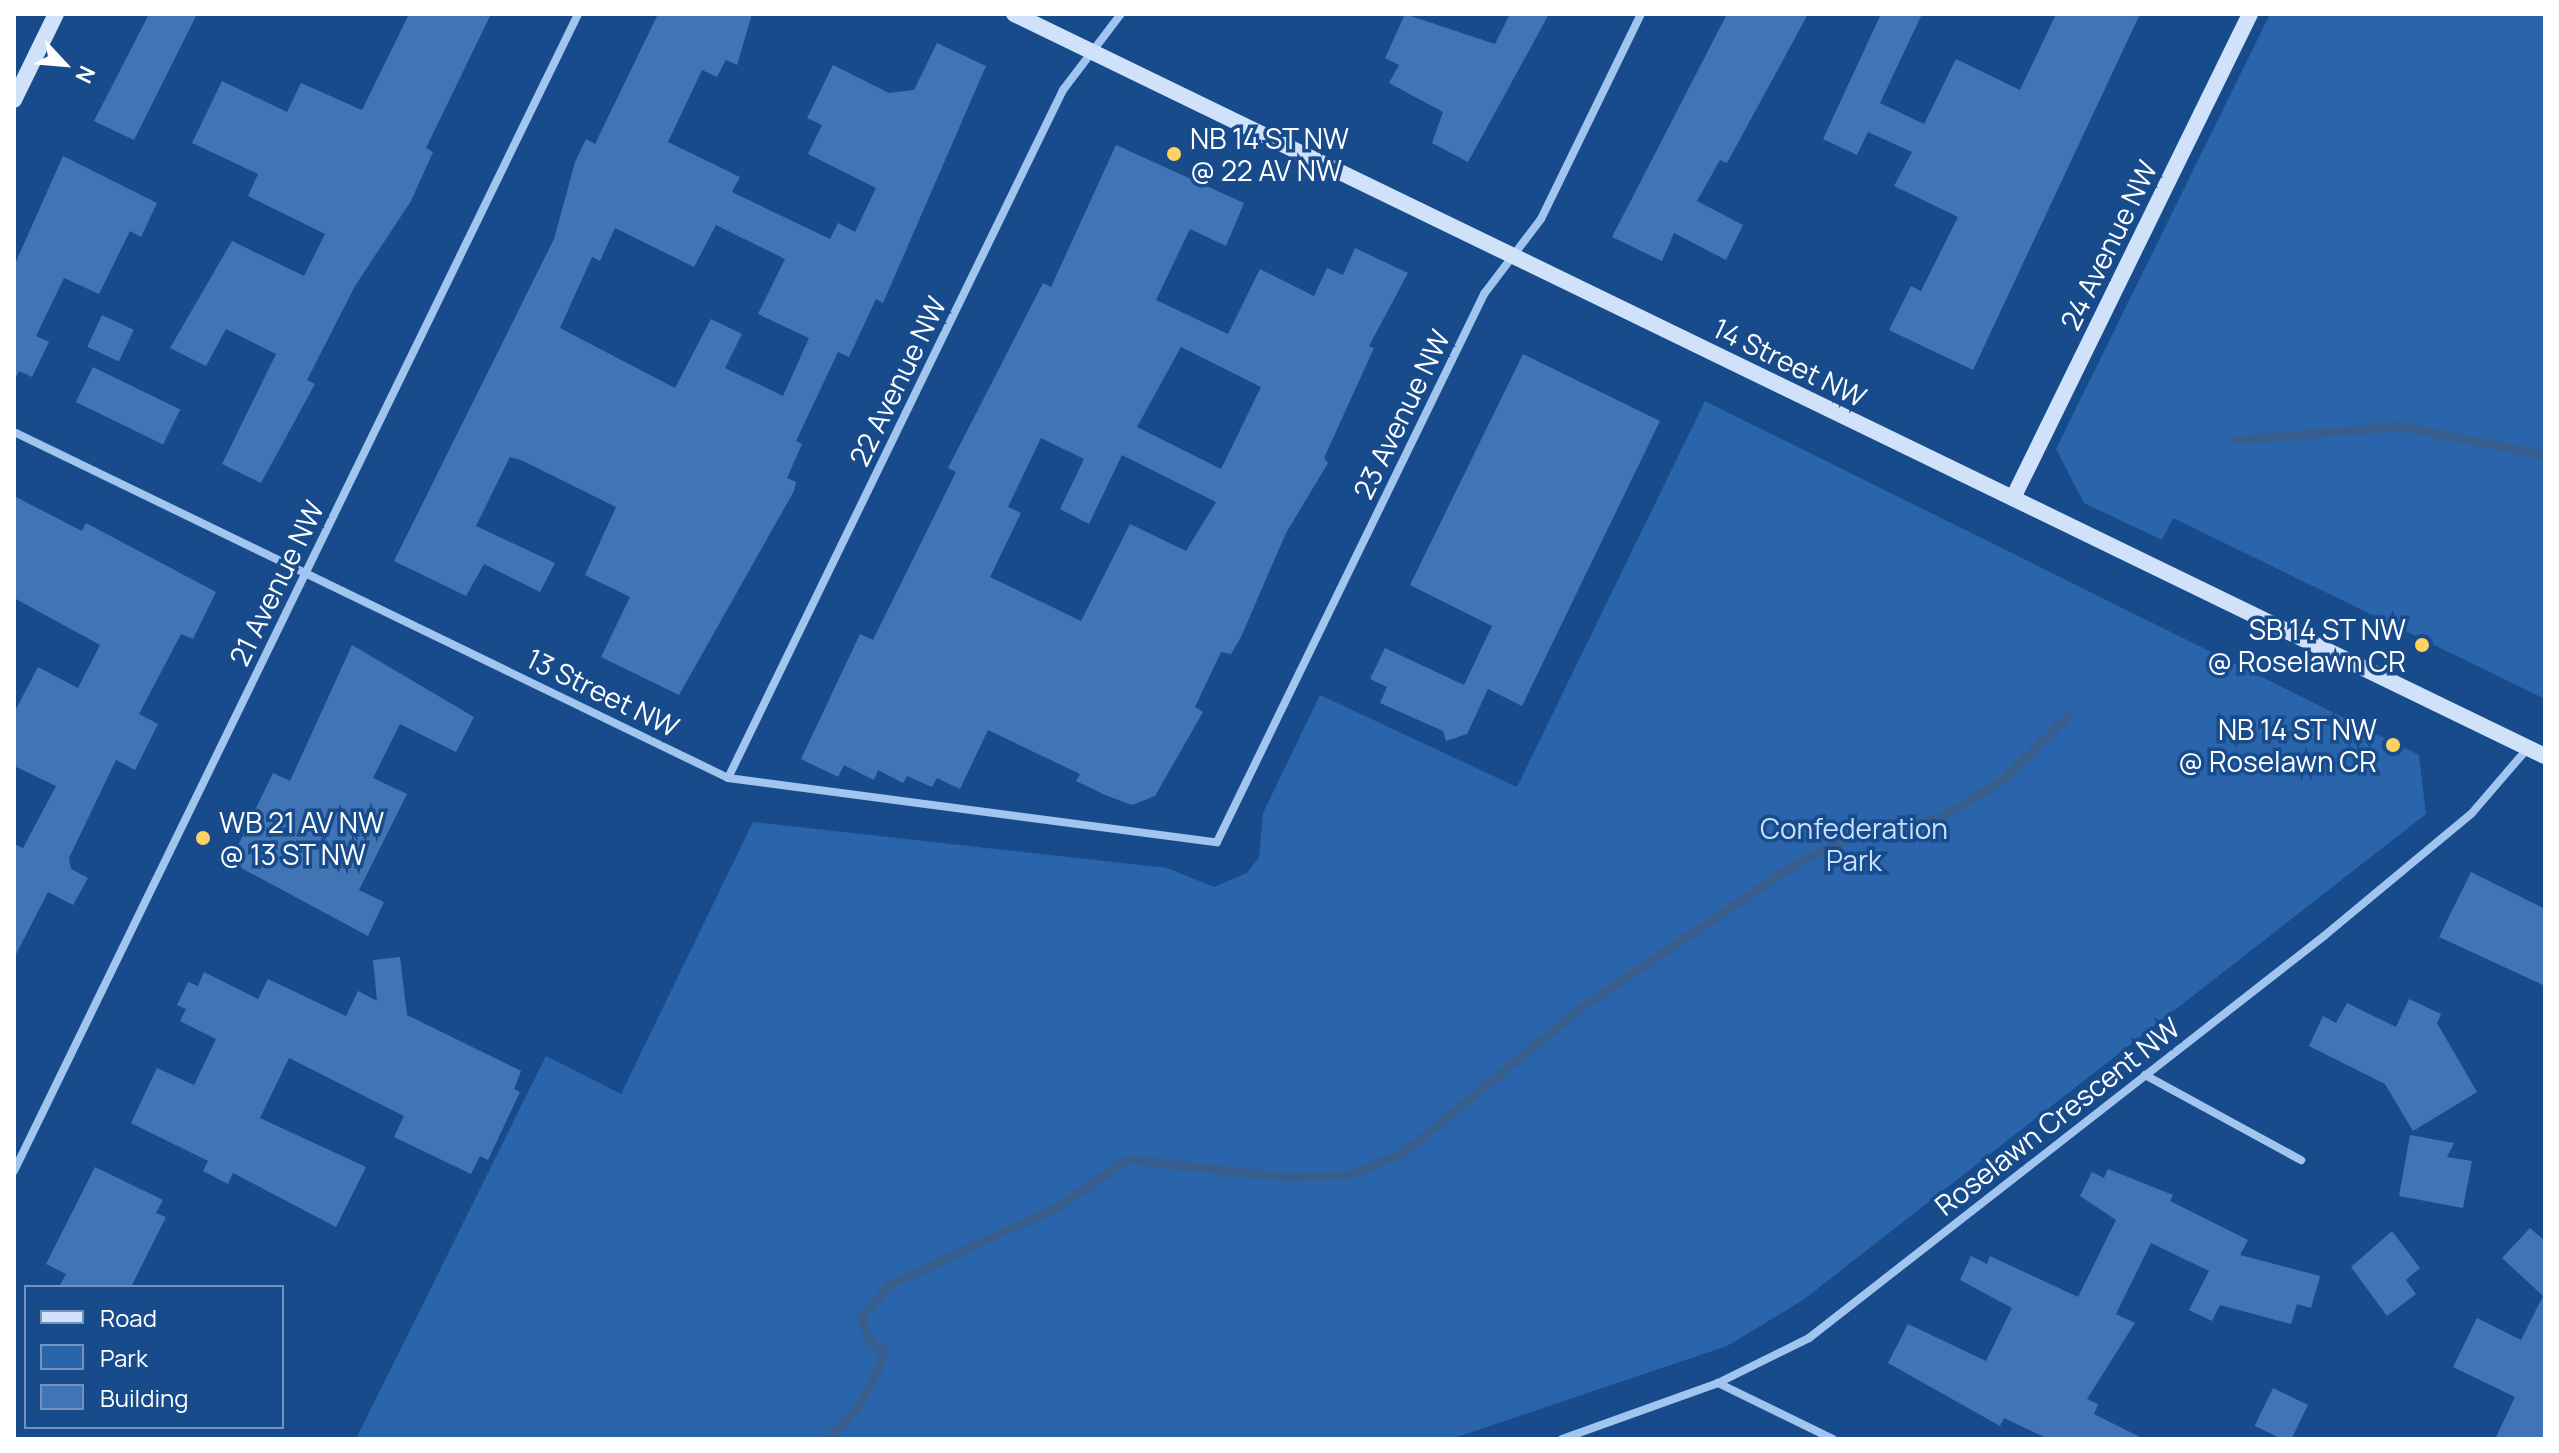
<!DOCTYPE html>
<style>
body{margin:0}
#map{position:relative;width:2559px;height:1453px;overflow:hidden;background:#174b8c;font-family:Manrope,sans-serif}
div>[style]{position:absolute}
.green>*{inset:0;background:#2a64ab}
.stream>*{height:9px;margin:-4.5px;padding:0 4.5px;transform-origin:4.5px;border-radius:4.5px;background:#385e8e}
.building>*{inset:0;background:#4074b5;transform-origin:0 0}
.street>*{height:8px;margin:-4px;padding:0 4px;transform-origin:4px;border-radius:4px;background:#a2c5ef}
.secondary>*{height:16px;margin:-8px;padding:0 8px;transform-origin:8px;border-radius:8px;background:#cfe2fa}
.dots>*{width:22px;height:22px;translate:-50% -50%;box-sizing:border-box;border:4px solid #174b8c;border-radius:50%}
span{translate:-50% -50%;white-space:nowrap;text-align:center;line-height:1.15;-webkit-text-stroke:7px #174b8c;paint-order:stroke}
.poi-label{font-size:28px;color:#fff}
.left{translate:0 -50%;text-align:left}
.right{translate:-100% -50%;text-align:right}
.street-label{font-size:28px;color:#fff}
.park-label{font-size:28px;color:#c8dffb}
.frame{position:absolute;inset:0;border:16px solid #fff;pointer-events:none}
.legend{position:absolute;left:24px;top:1285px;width:260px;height:144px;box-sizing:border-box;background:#174b8c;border:2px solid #7493ba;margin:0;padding:10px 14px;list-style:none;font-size:24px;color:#fff}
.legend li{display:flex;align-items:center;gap:16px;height:40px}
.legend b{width:40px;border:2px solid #7493ba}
.north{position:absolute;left:24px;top:24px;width:80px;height:80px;-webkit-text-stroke:6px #174b8c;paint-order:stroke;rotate:116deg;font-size:22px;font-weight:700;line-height:32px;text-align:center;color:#fff}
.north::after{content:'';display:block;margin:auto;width:28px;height:36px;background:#fff;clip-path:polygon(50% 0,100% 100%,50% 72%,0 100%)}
</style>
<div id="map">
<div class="green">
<div style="clip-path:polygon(2270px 14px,2545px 14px,2545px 699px,2173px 518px,2162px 540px,2084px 503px,2056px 449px)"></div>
<div style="clip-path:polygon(1705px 401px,2419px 755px,2426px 814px,1803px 1300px,1727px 1346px,1451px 1439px,356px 1439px,546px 1056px,621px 1094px,753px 822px,1167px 868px,1214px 887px,1247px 873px,1259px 857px,1263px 813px,1320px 695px,1517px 787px)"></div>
</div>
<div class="stream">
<div style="left:2235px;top:440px;width:165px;rotate:-4.9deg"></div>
<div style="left:2399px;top:426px;width:149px;rotate:11.2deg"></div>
<div style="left:829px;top:1439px;width:45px;rotate:-48.6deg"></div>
<div style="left:859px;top:1405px;width:46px;rotate:-62.9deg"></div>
<div style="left:880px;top:1364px;width:14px;rotate:-78deg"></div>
<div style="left:883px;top:1350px;width:15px;rotate:-148deg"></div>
<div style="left:870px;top:1342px;width:26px;rotate:-111deg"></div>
<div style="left:861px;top:1318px;width:43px;rotate:-50.7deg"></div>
<div style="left:888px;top:1285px;width:186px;rotate:-24.8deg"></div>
<div style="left:1057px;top:1207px;width:86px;rotate:-34.1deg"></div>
<div style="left:1128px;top:1159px;width:157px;rotate:6.6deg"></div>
<div style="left:1284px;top:1177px;width:65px;rotate:-1.8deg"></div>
<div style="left:1349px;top:1175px;width:57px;rotate:-22.5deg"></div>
<div style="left:1402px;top:1153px;width:233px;rotate:-39.1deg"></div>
<div style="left:1583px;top:1006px;width:255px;rotate:-33.8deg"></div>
<div style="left:1795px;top:864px;width:67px;rotate:-26.6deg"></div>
<div style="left:1855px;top:834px;width:83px;rotate:-10.4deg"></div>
<div style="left:1937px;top:819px;width:74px;rotate:-30.7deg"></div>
<div style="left:2001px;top:781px;width:93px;rotate:-44.6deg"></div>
</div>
<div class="building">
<div style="clip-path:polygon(149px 14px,197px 14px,134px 140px,94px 121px)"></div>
<div style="clip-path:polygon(409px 14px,491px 14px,426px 148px,433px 152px,411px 201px,355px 286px,307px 380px,315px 384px,261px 483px,222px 464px,276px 354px,226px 329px,206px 366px,170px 348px,232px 241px,304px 276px,325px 234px,248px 196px,258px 174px,192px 143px,222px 81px,287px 112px,301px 83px,362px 110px)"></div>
<div style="clip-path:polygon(evenodd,658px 14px,752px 14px,737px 65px,726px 60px,717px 77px,702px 70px,668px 142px,740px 177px,732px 192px,830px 239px,838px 223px,855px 232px,876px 188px,808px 154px,822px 125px,807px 118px,833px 65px,889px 93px,914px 90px,937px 43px,986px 66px,883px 303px,876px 299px,849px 357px,838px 352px,796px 441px,802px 444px,787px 478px,796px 482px,794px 491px,679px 695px,601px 657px,630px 597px,585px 575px,616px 507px,523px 461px,510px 457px,476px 526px,555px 563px,540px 592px,484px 564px,466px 596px,394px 561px,554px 239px,575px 162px,586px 139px,595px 144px,658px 14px,716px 225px,785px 259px,758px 314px,809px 338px,783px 396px,725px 368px,742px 334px,711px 319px,675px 388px,560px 328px,592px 257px,600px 261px,615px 228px,694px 267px,716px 225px)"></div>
<div style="clip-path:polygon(1405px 14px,1495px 44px,1510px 14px,1549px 14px,1468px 162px,1432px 143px,1443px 112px,1389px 83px,1399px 65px,1385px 58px)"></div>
<div style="clip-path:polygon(1727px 14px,1808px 14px,1727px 163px,1720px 160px,1697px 201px,1743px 225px,1726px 260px,1674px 233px,1662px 261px,1612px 237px)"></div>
<div style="clip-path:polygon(1881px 14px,1922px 14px,1880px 103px,1924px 124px,1956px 59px,2020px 90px,2056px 14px,2140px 14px,1973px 370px,1889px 330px,1911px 286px,1921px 291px,1958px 217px,1894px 186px,1912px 152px,1868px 132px,1857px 155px,1823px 139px)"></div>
<div style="clip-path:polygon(evenodd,1116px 145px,1244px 203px,1226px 246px,1190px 229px,1156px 300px,1228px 334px,1260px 269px,1314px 296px,1327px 268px,1343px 275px,1355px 248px,1408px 273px,1369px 346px,1374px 348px,1324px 458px,1328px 463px,1286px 533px,1241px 637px,1231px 654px,1221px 652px,1195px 707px,1203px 712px,1155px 796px,1132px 805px,1105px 795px,1076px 781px,1080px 774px,988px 730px,960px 789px,937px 778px,932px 787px,907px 776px,903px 783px,878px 770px,874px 780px,844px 765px,838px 777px,801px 759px,860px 634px,873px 640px,956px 472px,948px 468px,1043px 283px,1051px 287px,1116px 145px,1181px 347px,1261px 387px,1221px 469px,1137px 427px,1181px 347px,1116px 145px,1041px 438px,1084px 459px,1060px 509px,1089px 524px,1122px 455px,1216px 502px,1186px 551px,1130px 524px,1081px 621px,990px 577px,1021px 513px,1008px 507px,1041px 438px)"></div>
<div style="clip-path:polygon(63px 156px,157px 203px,141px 237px,130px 231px,99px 294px,64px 278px,36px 336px,49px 342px,32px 377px,19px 371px,14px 381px,14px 266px)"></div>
<div style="left:102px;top:315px;width:35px;height:35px;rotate:25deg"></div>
<div style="clip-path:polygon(1523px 354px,1660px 421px,1522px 706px,1488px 689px,1467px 734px,1446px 741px,1443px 731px,1380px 703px,1387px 687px,1370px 679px,1385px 648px,1464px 685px,1492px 626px,1410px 585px)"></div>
<div style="left:93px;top:367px;width:97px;height:39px;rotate:26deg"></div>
<div style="clip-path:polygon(14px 496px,82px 531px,86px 523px,216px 592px,193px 639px,181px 634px,139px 714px,158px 724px,135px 770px,116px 760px,69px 858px,71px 869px,88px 878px,73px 905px,48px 892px,14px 958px,14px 844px,23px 848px,56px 786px,14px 766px,14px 713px,38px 667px,78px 688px,100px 645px,14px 598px)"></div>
<div style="clip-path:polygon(352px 645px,474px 717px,456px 752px,400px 724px,373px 778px,407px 794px,359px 890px,384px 902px,368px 936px,230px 862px,273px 773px,290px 781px)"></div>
<div style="clip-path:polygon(2471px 872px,2545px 909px,2545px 986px,2439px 937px)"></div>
<div style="clip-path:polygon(400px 957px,407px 1015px,521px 1071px,514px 1089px,520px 1092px,488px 1160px,480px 1156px,471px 1174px,394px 1137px,404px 1116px,289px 1058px,260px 1118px,366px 1167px,336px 1227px,233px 1173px,228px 1184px,203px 1171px,208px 1161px,131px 1123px,157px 1068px,194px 1085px,216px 1039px,180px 1021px,186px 1009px,177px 1005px,188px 982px,198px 986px,204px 972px,258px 999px,268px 979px,346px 1016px,358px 991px,377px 1001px,373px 960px)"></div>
<div style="clip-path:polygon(2409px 999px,2441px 1014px,2437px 1023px,2477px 1092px,2413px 1131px,2385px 1084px,2309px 1046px,2323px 1016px,2336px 1023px,2347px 1003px,2396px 1027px)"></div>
<div style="clip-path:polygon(2410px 1135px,2454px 1143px,2447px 1157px,2472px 1161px,2463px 1208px,2399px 1196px)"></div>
<div style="clip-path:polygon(95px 1167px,163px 1200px,156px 1213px,166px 1217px,131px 1287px,59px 1287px,66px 1274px,46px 1264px)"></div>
<div style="clip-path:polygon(2108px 1169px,2173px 1195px,2170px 1201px,2248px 1240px,2240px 1255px,2320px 1276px,2311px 1308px,2297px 1304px,2291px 1324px,2220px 1305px,2212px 1321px,2189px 1310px,2209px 1271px,2151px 1243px,2116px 1314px,2135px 1323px,2087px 1399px,2098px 1404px,2094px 1414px,2144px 1439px,2048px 1439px,2004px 1418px,2000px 1426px,1888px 1363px,1908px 1324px,1986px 1361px,2012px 1308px,1960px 1280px,1971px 1256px,1987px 1264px,1990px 1256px,2078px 1297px,2116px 1220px,2080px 1196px,2092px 1172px,2104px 1178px)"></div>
<div style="clip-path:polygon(2530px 1228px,2545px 1241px,2545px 1439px,2495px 1439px,2515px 1397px,2453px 1367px,2477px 1318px,2521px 1340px,2543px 1296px,2502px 1258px)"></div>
<div style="clip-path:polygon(2392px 1231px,2420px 1268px,2406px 1280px,2416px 1294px,2387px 1316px,2351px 1267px)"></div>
<div style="left:2273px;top:1388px;width:39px;height:42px;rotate:26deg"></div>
</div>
<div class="street">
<div style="left:14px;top:432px;width:793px;rotate:25.85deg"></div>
<div style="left:728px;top:778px;width:493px;rotate:7.5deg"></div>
<div style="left:1217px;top:842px;width:610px;rotate:-64.02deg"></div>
<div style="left:1484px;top:294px;width:94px;rotate:-52.8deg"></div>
<div style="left:1541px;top:219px;width:228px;rotate:-64deg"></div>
<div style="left:728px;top:778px;width:765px;rotate:-64.04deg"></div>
<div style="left:1063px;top:90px;width:96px;rotate:-52.7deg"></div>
<div style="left:2145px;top:1075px;width:178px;rotate:28.6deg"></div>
<div style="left:14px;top:1171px;width:1287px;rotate:-64.01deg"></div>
<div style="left:1718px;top:1383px;width:128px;rotate:26deg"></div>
<div style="left:1562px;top:1439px;width:166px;rotate:-19.7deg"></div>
<div style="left:1718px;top:1383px;width:102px;rotate:-26.3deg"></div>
<div style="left:1809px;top:1338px;width:653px;rotate:-37.97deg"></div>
<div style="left:2324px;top:936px;width:192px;rotate:-39.7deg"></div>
<div style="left:2472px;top:813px;width:86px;rotate:-49.3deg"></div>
</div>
<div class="secondary">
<div style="left:1014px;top:14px;width:1701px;rotate:25.86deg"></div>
<div style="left:14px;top:100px;width:96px;rotate:-64deg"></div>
<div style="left:2013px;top:498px;width:539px;rotate:-63.91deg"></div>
</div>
<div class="dots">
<div style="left:1174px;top:154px;background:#ffd160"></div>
<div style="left:2422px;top:645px;background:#ffd160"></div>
<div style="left:2393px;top:745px;background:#ffd160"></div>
<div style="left:203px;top:838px;background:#ffd160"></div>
</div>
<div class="poi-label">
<span class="left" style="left:1190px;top:154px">NB 14 ST NW<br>@ 22 AV NW</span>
<span class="right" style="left:2406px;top:645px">SB 14 ST NW<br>@ Roselawn CR</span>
<span class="right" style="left:2377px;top:745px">NB 14 ST NW<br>@ Roselawn CR</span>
<span class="left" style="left:219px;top:838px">WB 21 AV NW<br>@ 13 ST NW</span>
</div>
<div class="street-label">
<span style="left:2108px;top:245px;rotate:-64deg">24 Avenue NW</span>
<span style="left:1790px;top:362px;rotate:26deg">14 Street NW</span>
<span style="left:897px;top:381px;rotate:-64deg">22 Avenue NW</span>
<span style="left:1401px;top:414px;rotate:-64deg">23 Avenue NW</span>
<span style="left:276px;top:583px;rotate:-64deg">21 Avenue NW</span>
<span style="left:603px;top:692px;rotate:26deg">13 Street NW</span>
<span style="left:2057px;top:1116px;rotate:-38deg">Roselawn Crescent NW</span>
</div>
<div class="park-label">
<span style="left:1854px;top:844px">Confederation<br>Park</span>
</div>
<div class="frame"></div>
<ul class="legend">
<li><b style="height:10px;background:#cfe2fa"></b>Road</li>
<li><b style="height:22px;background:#2a64ab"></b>Park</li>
<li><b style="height:22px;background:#4074b5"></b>Building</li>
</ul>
<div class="north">N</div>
</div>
